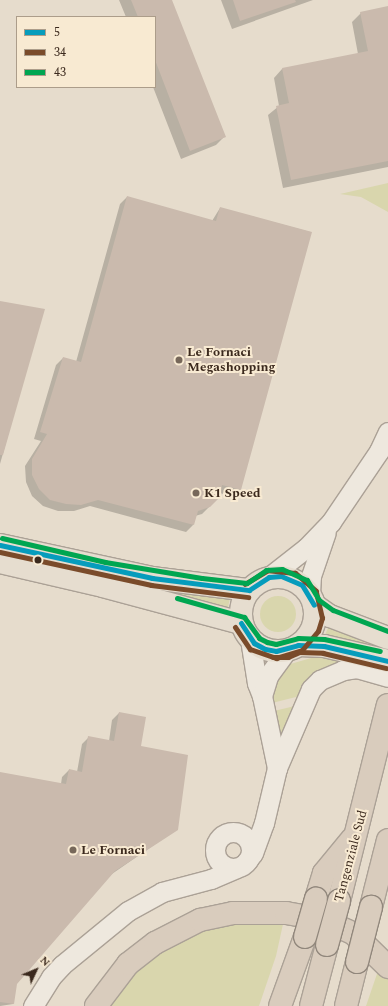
<!DOCTYPE html>
<style>
body{margin:0}
#map{position:relative;width:388px;height:1006px;overflow:hidden;background:#e6dccc;font-family:Spectral,serif}
div>[style]{position:absolute}
.green>*{inset:0;background:#d9d6ad}
.round{border-radius:50%}
.shadow>*{inset:0;background:#0003}
.building>*{inset:0;background:#cabaad}
.roads{filter:drop-shadow(1px 0 #aba196) drop-shadow(-1px 0 #aba196) drop-shadow(0 1px #aba196) drop-shadow(0 -1px #aba196)}
.minor>*{height:19px;margin:-9.5px;padding:0 9.5px;transform-origin:9.5px;border-radius:9.5px;background:#eee8de}
.minor>.ring{margin:-9.5px;padding:0;box-sizing:content-box;background:none;border:19px solid #eee8de;border-radius:50%}
.major>*{height:22px;margin:-11px;padding:0 11px;transform-origin:11px;border-radius:11px;background:#e6ddcf}
.major>.ring{margin:-11px;padding:0;box-sizing:content-box;background:none;border:22px solid #e6ddcf;border-radius:50%}
.highway>*{height:22px;margin:-11px;padding:0 11px;transform-origin:11px;border-radius:11px;background:#d9ccbd}
.bridges{filter:drop-shadow(1px 0 #91877c) drop-shadow(-1px 0 #91877c) drop-shadow(0 1px #91877c) drop-shadow(0 -1px #91877c)}
.highway-bridge>*{height:22px;margin:-11px;padding:0 11px;transform-origin:11px;border-radius:11px;background:#d9ccbd}
.bus-1>*{height:5px;margin:-2.5px;padding:0 2.5px;transform-origin:2.5px;border-radius:2.5px;background:#069cbc}
.bus-2>*{height:5px;margin:-2.5px;padding:0 2.5px;transform-origin:2.5px;border-radius:2.5px;background:#7a4b2a}
.bus-3>*{height:5px;margin:-2.5px;padding:0 2.5px;transform-origin:2.5px;border-radius:2.5px;background:#00a651}
.dots>*{width:11px;height:11px;translate:-50% -50%;box-sizing:border-box;border:2px solid #f8ead2;border-radius:50%}
span{translate:-50% -50%;white-space:nowrap;text-align:center;line-height:1.15;-webkit-text-stroke:4px #f8ead2;paint-order:stroke}
.poi-label{font-size:13px;color:#3b291d;font-weight:700}
.left{translate:0 -50%;text-align:left}
.street-label{font-size:13px;color:#3b291d}
.legend{position:absolute;left:16px;top:16px;width:140px;height:72px;box-sizing:border-box;background:#f8ead2;border:1px solid #ac9d8a;margin:0;padding:5px 7px;list-style:none;font-size:12px;color:#3b291d}
.legend li{display:flex;align-items:center;gap:8px;height:20px}
.legend b{width:20px;border:1px solid #ac9d8a}
.north{position:absolute;left:16px;top:950px;width:40px;height:40px;-webkit-text-stroke:3px #f8ead2;paint-order:stroke;rotate:46deg;font-size:11px;font-weight:700;line-height:16px;text-align:center;color:#3b291d}
.north::after{content:'';display:block;margin:auto;width:14px;height:18px;background:#3b291d;clip-path:polygon(50% 0,100% 100%,50% 72%,0 100%)}
</style>
<div id="map">
<div class="green">
<div style="clip-path:polygon(388px 183px,388px 212px,361px 197px,340px 194px)"></div>
<div style="clip-path:polygon(0 552px,230px 598px,227px 612px)"></div>
<div class="round" style="left:260px;top:596px;width:36px;height:36px"></div>
<div style="clip-path:polygon(328px 628px,365px 642px,364px 646px,324px 637px)"></div>
<div style="clip-path:polygon(318px 656px,351px 662px,304px 695px,272px 703px,269px 687px,287px 665px)"></div>
<div style="clip-path:polygon(299px 705px,284px 739px,279px 736px,274px 711px)"></div>
<div style="clip-path:polygon(235px 921px,262px 921px,283px 924px,276px 956px,259px 1006px,105px 1006px,126px 978px,151px 956px,203px 928px)"></div>
<div style="clip-path:polygon(379px 968px,388px 979px,388px 1006px,366px 1006px)"></div>
</div>
<div class="shadow">
<div style="clip-path:polygon(119px 0,171px 0,224px 137px,216px 145px,181px 159px,153px 87px,155px 17px,126px 17px)"></div>
<div style="clip-path:polygon(221px 0,313px 0,232px 29px)"></div>
<div style="clip-path:polygon(388px 8px,388px 167px,283px 188px,268px 115px,279px 106px,274px 78px,282px 69px,358px 54px,352px 22px,361px 13px)"></div>
<div style="clip-path:polygon(127px 197px,212px 221px,220px 208px,310px 232px,240px 490px,233px 497px,220px 493px,219px 497px,202px 514px,195px 516px,193px 525px,186px 532px,90px 506px,74px 511px,58px 511px,43px 506px,32px 496px,26px 482px,25px 466px,41px 441px,34px 439px,56px 365px,63px 358px,76px 362px,120px 204px)"></div>
<div style="clip-path:polygon(0 302px,43px 310px,0 464px)"></div>
<div style="clip-path:polygon(119px 713px,140px 747px,177px 829px,109px 876px,16px 983px,13px 1004px,0 1006px,0 773px,61px 784px,62px 777px,69px 770px,77px 772px,82px 744px,89px 737px,109px 741px,112px 720px)"></div>
</div>
<div class="building">
<div style="clip-path:polygon(131px 0,172px 0,226px 137px,190px 151px,155px 60px,155px 17px,138px 17px)"></div>
<div style="clip-path:polygon(233px 0,295px 0,296px 2px,240px 21px)"></div>
<div style="clip-path:polygon(388px 6px,388px 161px,291px 180px,276px 106px,289px 103px,282px 68px,368px 51px,360px 12px)"></div>
<div style="clip-path:polygon(127px 196px,216px 221px,220px 207px,312px 232px,241px 490px,222px 485px,220px 497px,210px 507px,198px 511px,194px 525px,98px 500px,81px 505px,66px 504px,50px 500px,39px 489px,32px 475px,32px 459px,47px 434px,40px 432px,63px 357px,81px 362px)"></div>
<div style="clip-path:polygon(0 301px,45px 309px,3px 455px,0 455px)"></div>
<div style="clip-path:polygon(119px 712px,146px 717px,141px 746px,188px 755px,178px 830px,115px 871px,17px 984px,14px 1004px,0 1002px,0 772px,66px 784px,69px 769px,82px 772px,88px 736px,114px 741px)"></div>
</div>
<div class="roads">
<div class="minor">
<div style="left:269px;top:577px;width:47px;rotate:-38.1deg"></div>
<div style="left:306px;top:548px;width:36px;rotate:-46deg"></div>
<div style="left:331px;top:522px;width:86px;rotate:-55.9deg"></div>
<div style="left:379px;top:451px;width:21px;rotate:-65deg"></div>
<div style="left:310px;top:594px;width:18px;rotate:-87deg"></div>
<div style="left:311px;top:576px;width:46px;rotate:-71.2deg"></div>
<div style="left:250px;top:639px;width:45px;rotate:81deg"></div>
<div style="left:257px;top:683px;width:14px;rotate:69deg"></div>
<div style="left:262px;top:696px;width:74px;rotate:78.2deg"></div>
<div style="left:262px;top:696px;width:21px;rotate:-73deg"></div>
<div style="left:268px;top:676px;width:32px;rotate:-54deg"></div>
<div class="ring" style="left:215px;top:832px;width:17px;height:17px"></div>
<div style="left:246px;top:862px;width:11px;rotate:-52deg"></div>
<div style="left:253px;top:853px;width:32px;rotate:-70deg"></div>
<div style="left:264px;top:823px;width:57px;rotate:-76.7deg"></div>
<div style="left:277px;top:768px;width:86px;rotate:-66.7deg"></div>
<div style="left:311px;top:689px;width:13px;rotate:-45deg"></div>
<div style="left:320px;top:680px;width:25px;rotate:-23deg"></div>
<div style="left:343px;top:670px;width:14px;rotate:-8deg"></div>
<div style="left:357px;top:668px;width:32px;rotate:16deg"></div>
<div style="left:33px;top:1006px;width:34px;rotate:-58deg"></div>
<div style="left:51px;top:977px;width:16px;rotate:-47deg"></div>
<div style="left:62px;top:965px;width:85px;rotate:-39.3deg"></div>
<div style="left:128px;top:911px;width:39px;rotate:-29deg"></div>
<div style="left:162px;top:892px;width:51px;rotate:-14.9deg"></div>
<div style="left:211px;top:879px;width:28px;rotate:-23deg"></div>
</div>
<div class="major">
<div style="left:0;top:545px;width:156px;rotate:12.2deg"></div>
<div style="left:152px;top:578px;width:98px;rotate:7.1deg"></div>
<div style="left:0;top:562px;width:106px;rotate:13.1deg"></div>
<div style="left:103px;top:586px;width:143px;rotate:15deg"></div>
<div class="ring" style="left:241px;top:577px;width:52px;height:52px"></div>
<div style="left:314px;top:605px;width:19px;rotate:35deg"></div>
<div style="left:330px;top:616px;width:62px;rotate:20.8deg"></div>
<div style="left:298px;top:645px;width:26px;rotate:2deg"></div>
<div style="left:324px;top:646px;width:66px;rotate:13.2deg"></div>
</div>
<div class="highway">
<div style="left:316px;top:899px;width:27px;rotate:-73deg"></div>
<div style="left:324px;top:873px;width:44px;rotate:-50.5deg"></div>
<div style="left:339px;top:901px;width:202px;rotate:-76deg"></div>
<div style="left:371px;top:907px;width:69px;rotate:-75.8deg"></div>
<div style="left:96px;top:1006px;width:53px;rotate:-52.7deg"></div>
<div style="left:128px;top:964px;width:34px;rotate:-38deg"></div>
<div style="left:155px;top:943px;width:51px;rotate:-27.1deg"></div>
<div style="left:200px;top:920px;width:34px;rotate:-12deg"></div>
<div style="left:233px;top:913px;width:53px"></div>
<div style="left:286px;top:913px;width:36px;rotate:10deg"></div>
<div style="left:321px;top:919px;width:35px;rotate:24deg"></div>
<div style="left:353px;top:933px;width:49px;rotate:44.2deg"></div>
<div style="left:280px;top:1006px;width:73px;rotate:-70.1deg"></div>
<div style="left:311px;top:1006px;width:63px;rotate:-75.3deg"></div>
<div style="left:346px;top:1006px;width:45px;rotate:-76deg"></div>
</div>
</div>
<div class="bridges">
<div class="highway-bridge">
<div style="left:305px;top:937px;width:40px;rotate:-74deg"></div>
<div style="left:327px;top:945px;width:46px;rotate:-74.7deg"></div>
<div style="left:357px;top:962px;width:57px;rotate:-75.7deg"></div>
</div>
</div>
<div class="bus-1">
<div style="left:0;top:545px;width:156px;rotate:12.2deg"></div>
<div style="left:152px;top:578px;width:98px;rotate:7.1deg"></div>
<div style="left:249px;top:590px;width:24px;rotate:-33deg"></div>
<div style="left:269px;top:577px;width:12px;rotate:-5deg"></div>
<div style="left:281px;top:576px;width:23px;rotate:23deg"></div>
<div style="left:302px;top:585px;width:23px;rotate:59deg"></div>
<div style="left:241px;top:623px;width:24px;rotate:57deg"></div>
<div style="left:254px;top:643px;width:13px;rotate:29deg"></div>
<div style="left:265px;top:649px;width:11px;rotate:10deg"></div>
<div style="left:276px;top:651px;width:23px;rotate:-15deg"></div>
<div style="left:298px;top:645px;width:26px;rotate:2deg"></div>
<div style="left:324px;top:646px;width:66px;rotate:13.2deg"></div>
</div>
<div class="bus-2">
<div style="left:0;top:552px;width:155px;rotate:12.3deg"></div>
<div style="left:151px;top:585px;width:98px;rotate:7.1deg"></div>
<div style="left:235px;top:627px;width:27px;rotate:56deg"></div>
<div style="left:250px;top:649px;width:28px;rotate:19deg"></div>
<div style="left:276px;top:658px;width:27px;rotate:-17deg"></div>
<div style="left:302px;top:650px;width:25px;rotate:-50deg"></div>
<div style="left:318px;top:631px;width:14px;rotate:-73deg"></div>
<div style="left:322px;top:618px;width:28px;rotate:-103deg"></div>
<div style="left:316px;top:591px;width:28px;rotate:-139deg"></div>
<div style="left:295px;top:573px;width:27px;rotate:-174deg"></div>
<div style="left:268px;top:570px;width:27px;rotate:149deg"></div>
<div style="left:273px;top:657px;width:15px"></div>
<div style="left:288px;top:657px;width:12px;rotate:-24deg"></div>
<div style="left:299px;top:652px;width:24px;rotate:2deg"></div>
<div style="left:323px;top:653px;width:65px;rotate:13.4deg"></div>
</div>
<div class="bus-3">
<div style="left:2px;top:538px;width:106px;rotate:13.1deg"></div>
<div style="left:105px;top:562px;width:98px;rotate:9.4deg"></div>
<div style="left:202px;top:578px;width:45px;rotate:6.3deg"></div>
<div style="left:247px;top:583px;width:23px;rotate:-34deg"></div>
<div style="left:266px;top:570px;width:16px;rotate:-4deg"></div>
<div style="left:282px;top:569px;width:27px;rotate:24deg"></div>
<div style="left:307px;top:580px;width:23px;rotate:59deg"></div>
<div style="left:319px;top:600px;width:17px;rotate:36deg"></div>
<div style="left:333px;top:610px;width:59px;rotate:20.9deg"></div>
<div style="left:177px;top:598px;width:70px;rotate:15.8deg"></div>
<div style="left:244px;top:617px;width:26px;rotate:54deg"></div>
<div style="left:259px;top:638px;width:9px;rotate:27deg"></div>
<div style="left:267px;top:642px;width:9px;rotate:13deg"></div>
<div style="left:276px;top:644px;width:23px;rotate:-15deg"></div>
<div style="left:298px;top:638px;width:26px;rotate:2deg"></div>
<div style="left:324px;top:639px;width:57px;rotate:12.1deg"></div>
</div>
<div class="dots">
<div style="left:179px;top:360px;background:#77685a"></div>
<div style="left:196px;top:493px;background:#77685a"></div>
<div style="left:38px;top:560px;background:#3b291d"></div>
<div style="left:73px;top:850px;background:#77685a"></div>
</div>
<div class="poi-label">
<span class="left" style="left:187px;top:360px">Le Fornaci<br>Megashopping</span>
<span class="left" style="left:204px;top:493px">K1 Speed</span>
<span class="left" style="left:81px;top:850px">Le Fornaci</span>
</div>
<div class="street-label">
<span style="left:351px;top:856px;rotate:-75deg">Tangenziale Sud</span>
</div>
<ul class="legend">
<li><b style="height:5px;background:#069cbc"></b>5</li>
<li><b style="height:5px;background:#7a4b2a"></b>34</li>
<li><b style="height:5px;background:#00a651"></b>43</li>
</ul>
<div class="north">N</div>
</div>
